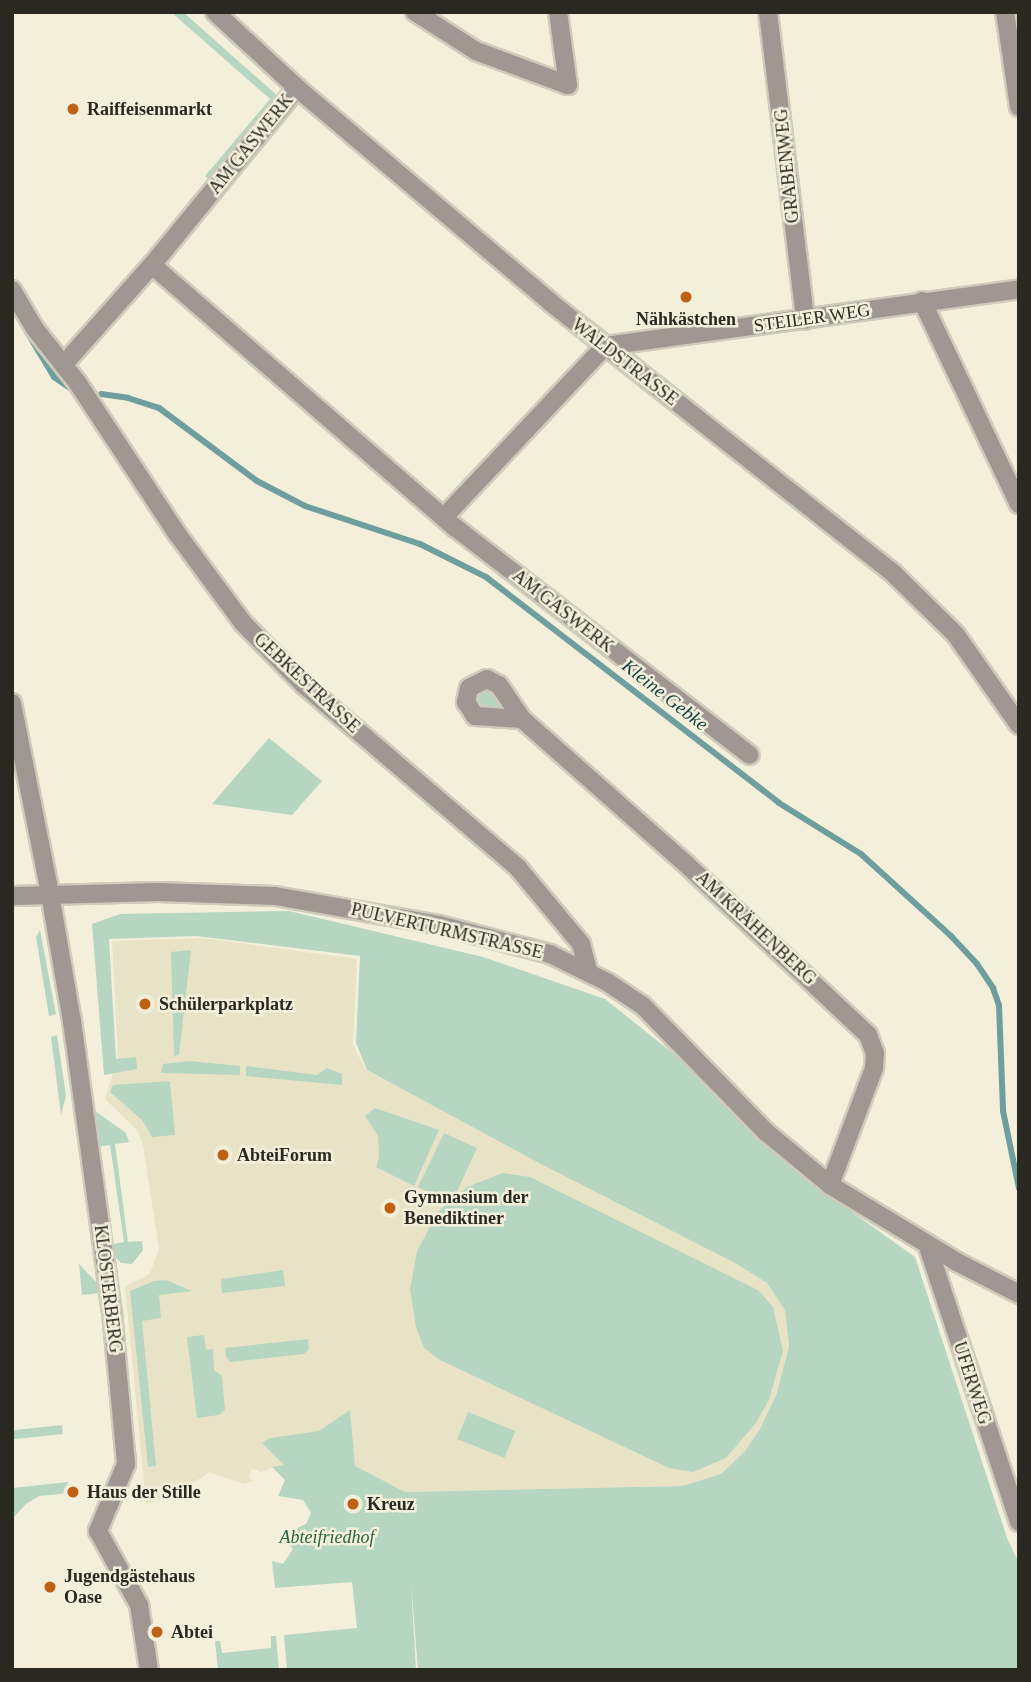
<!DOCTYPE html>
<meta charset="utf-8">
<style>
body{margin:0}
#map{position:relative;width:1031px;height:1682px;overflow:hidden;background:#f3efdb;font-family:"Times New Roman",serif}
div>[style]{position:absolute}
.built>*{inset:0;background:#e8e3c7}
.green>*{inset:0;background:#b7d6c2;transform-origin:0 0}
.stream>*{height:6px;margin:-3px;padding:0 3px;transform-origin:3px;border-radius:3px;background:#6e9e9e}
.roads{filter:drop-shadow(2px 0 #cfcbba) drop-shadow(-2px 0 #cfcbba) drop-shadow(0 2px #cfcbba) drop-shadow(0 -2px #cfcbba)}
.minor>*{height:18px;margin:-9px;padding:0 9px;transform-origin:9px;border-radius:9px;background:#a09793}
.dots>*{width:19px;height:19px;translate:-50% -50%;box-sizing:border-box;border:4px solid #f3efdb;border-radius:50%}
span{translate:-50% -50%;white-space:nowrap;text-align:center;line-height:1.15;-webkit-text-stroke:5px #f3efdb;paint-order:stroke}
.poi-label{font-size:18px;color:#2a2921;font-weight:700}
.left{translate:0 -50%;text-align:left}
.street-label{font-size:18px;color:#2a2921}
.park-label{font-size:18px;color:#286444;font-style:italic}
.water-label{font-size:19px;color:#144243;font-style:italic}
.frame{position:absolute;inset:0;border:14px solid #2a2921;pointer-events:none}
</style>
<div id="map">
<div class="built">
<div style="clip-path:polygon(203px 938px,357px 959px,353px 1045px,366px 1070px,735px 1263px,767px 1283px,785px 1310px,789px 1346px,777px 1393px,761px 1429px,745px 1451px,721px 1474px,682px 1486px,404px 1492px,355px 1466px,301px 1464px,272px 1467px,260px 1473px,258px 1470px,251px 1469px,249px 1477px,253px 1481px,243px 1484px,210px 1472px,171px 1497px,146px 1504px,125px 1287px,150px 1274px,159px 1249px,143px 1145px,137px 1130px,105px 1099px,118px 1058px,112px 941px)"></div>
</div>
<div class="green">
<div style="clip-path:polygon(171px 12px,183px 12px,279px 97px,212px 183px,205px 176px,270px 99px)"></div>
<div style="clip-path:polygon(485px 689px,498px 695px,502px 708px,486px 714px,475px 704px,478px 691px)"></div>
<div style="clip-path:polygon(269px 738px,322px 781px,292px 815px,212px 804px)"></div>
<div style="clip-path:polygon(289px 911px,483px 957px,605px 999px,710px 1083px,773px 1149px,827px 1194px,915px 1257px,1007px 1538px,1019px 1563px,1019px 1670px,418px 1670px,411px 1582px,416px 1670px,287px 1670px,284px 1635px,357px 1628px,352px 1582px,275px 1588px,272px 1561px,283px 1564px,293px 1549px,282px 1535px,306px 1524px,311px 1513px,303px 1500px,278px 1496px,285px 1480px,272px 1467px,284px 1465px,262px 1443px,270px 1438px,319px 1431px,350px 1410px,355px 1466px,405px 1492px,682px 1486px,721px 1474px,745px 1451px,760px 1429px,777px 1393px,789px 1346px,785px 1310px,767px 1283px,735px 1263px,541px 1164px,367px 1070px,356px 1043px,360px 956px,196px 936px,109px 939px,116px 1059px,136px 1057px,137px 1069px,104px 1075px,92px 924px,120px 914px)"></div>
<div style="clip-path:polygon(40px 930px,56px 1014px,49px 1016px,36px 937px)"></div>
<div style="clip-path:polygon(191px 950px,179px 1055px,174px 1056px,171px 952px)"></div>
<div style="clip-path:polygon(57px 1035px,66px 1096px,61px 1115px,51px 1037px)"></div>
<div style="clip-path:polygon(190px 1061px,240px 1066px,240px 1075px,161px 1073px,163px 1064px)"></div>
<div style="clip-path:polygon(246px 1066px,317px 1075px,327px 1068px,342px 1074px,342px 1085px,246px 1076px)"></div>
<div style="clip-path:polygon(170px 1081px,175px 1135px,152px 1137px,142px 1120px,110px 1092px,113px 1085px)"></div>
<div style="clip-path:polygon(91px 1108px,126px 1133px,129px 1142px,115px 1144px,128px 1242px,142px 1241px,143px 1250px,132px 1264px,121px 1263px,111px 1252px,109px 1245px,124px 1242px,110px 1145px,95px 1147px)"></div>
<div style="clip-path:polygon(375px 1108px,439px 1130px,414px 1186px,376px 1167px,379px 1157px,378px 1136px,365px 1116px)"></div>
<div style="clip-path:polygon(444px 1133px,477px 1148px,454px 1198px,467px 1187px,503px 1173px,530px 1177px,758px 1290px,773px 1307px,783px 1351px,769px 1400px,756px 1423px,726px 1458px,693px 1472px,669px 1468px,440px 1360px,424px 1348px,416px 1327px,410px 1290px,417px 1251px,438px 1212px,449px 1202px,418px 1187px)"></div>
<div style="clip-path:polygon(79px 1264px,100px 1286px,101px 1293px,82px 1295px)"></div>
<div style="clip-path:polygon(283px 1270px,285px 1286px,222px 1293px,221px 1279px)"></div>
<div style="clip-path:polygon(166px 1280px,192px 1291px,159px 1295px,161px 1318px,142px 1321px,156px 1466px,148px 1467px,130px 1291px,154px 1281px)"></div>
<div style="clip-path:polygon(204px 1335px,206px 1350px,213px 1349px,214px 1370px,222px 1376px,225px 1410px,219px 1415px,197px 1418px,187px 1337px)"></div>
<div style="clip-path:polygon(308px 1339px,309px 1349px,304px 1354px,230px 1362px,226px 1357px,225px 1348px)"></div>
<div style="left:468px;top:1412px;width:51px;height:29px;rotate:22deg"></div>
<div style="left:62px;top:1425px;width:9px;height:50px;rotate:84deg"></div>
<div style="clip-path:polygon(68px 1482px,69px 1493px,39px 1496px,26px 1504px,12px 1519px,12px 1488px)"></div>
<div style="clip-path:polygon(271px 1636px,276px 1636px,279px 1670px,218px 1670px,215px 1641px,220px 1641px,222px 1653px,271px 1648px)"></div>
</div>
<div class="stream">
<div style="left:27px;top:332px;width:52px;rotate:59deg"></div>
<div style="left:54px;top:377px;width:19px;rotate:35deg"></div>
<div style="left:101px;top:394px;width:27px;rotate:8deg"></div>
<div style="left:128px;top:398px;width:33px;rotate:18deg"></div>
<div style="left:159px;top:408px;width:122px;rotate:36.7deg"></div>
<div style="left:257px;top:481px;width:54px;rotate:27.5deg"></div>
<div style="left:305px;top:506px;width:121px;rotate:18.3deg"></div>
<div style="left:420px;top:544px;width:74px;rotate:26.6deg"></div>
<div style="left:486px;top:577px;width:370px;rotate:37.6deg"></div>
<div style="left:779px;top:803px;width:97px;rotate:31.9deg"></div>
<div style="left:861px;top:854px;width:122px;rotate:42.3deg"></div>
<div style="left:951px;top:936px;width:38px;rotate:47deg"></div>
<div style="left:977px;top:964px;width:29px;rotate:56deg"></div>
<div style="left:993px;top:988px;width:18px;rotate:71deg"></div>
<div style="left:999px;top:1005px;width:106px;rotate:87.8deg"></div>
<div style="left:1003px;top:1111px;width:79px;rotate:78.3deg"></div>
</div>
<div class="roads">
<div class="minor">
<div style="left:215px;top:12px;width:112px;rotate:42.8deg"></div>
<div style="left:297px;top:88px;width:331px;rotate:40.2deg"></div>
<div style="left:550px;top:302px;width:437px;rotate:38.3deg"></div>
<div style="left:893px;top:573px;width:88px;rotate:44.5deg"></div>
<div style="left:956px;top:635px;width:110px;rotate:55deg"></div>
<div style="left:415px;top:12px;width:72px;rotate:32.6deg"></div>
<div style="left:476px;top:51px;width:98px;rotate:20.3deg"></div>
<div style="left:568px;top:85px;width:74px;rotate:-97.8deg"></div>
<div style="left:768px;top:12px;width:310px;rotate:83.1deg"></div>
<div style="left:1005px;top:12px;width:96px;rotate:81.6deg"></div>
<div style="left:152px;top:265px;width:402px;rotate:40.9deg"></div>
<div style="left:456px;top:528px;width:371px;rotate:37.7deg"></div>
<div style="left:12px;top:290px;width:45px;rotate:59.5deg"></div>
<div style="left:35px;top:329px;width:68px;rotate:51.6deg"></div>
<div style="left:77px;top:382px;width:183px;rotate:56.6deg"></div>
<div style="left:178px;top:535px;width:109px;rotate:53.5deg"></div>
<div style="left:243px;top:623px;width:87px;rotate:45.5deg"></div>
<div style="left:304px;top:685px;width:282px;rotate:40.5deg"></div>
<div style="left:518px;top:868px;width:99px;rotate:50.3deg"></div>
<div style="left:581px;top:944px;width:28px;rotate:75deg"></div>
<div style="left:922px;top:301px;width:225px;rotate:64.5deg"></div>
<div style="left:64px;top:364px;width:132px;rotate:-48.4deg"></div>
<div style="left:152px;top:265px;width:229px;rotate:-50.7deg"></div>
<div style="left:444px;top:517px;width:235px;rotate:-46.7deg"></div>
<div style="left:605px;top:346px;width:418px;rotate:-7.8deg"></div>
<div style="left:12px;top:703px;width:195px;rotate:78.7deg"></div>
<div style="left:50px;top:894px;width:129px;rotate:80.2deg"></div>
<div style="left:72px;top:1021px;width:294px;rotate:82.2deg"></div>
<div style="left:112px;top:1312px;width:153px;rotate:84.7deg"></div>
<div style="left:126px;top:1464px;width:73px;rotate:112.7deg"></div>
<div style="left:98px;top:1531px;width:85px;rotate:61deg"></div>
<div style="left:139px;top:1605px;width:66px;rotate:81.3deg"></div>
<div style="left:522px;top:719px;width:47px;rotate:-176.3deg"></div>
<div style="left:475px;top:716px;width:17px;rotate:-123deg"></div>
<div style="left:466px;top:702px;width:14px;rotate:-78deg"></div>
<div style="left:469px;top:688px;width:20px;rotate:-27deg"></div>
<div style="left:487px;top:679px;width:13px;rotate:27deg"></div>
<div style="left:499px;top:685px;width:41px;rotate:55.9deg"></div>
<div style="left:522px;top:719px;width:219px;rotate:41.5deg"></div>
<div style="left:686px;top:864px;width:250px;rotate:43.2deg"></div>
<div style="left:868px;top:1035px;width:19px;rotate:69deg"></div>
<div style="left:875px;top:1053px;width:15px;rotate:94deg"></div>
<div style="left:874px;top:1068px;width:125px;rotate:110.6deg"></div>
<div style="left:12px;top:896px;width:146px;rotate:-1.6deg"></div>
<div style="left:158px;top:892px;width:117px;rotate:2deg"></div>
<div style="left:275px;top:896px;width:167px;rotate:10deg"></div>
<div style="left:439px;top:925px;width:115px;rotate:14.6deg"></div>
<div style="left:550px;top:954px;width:64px;rotate:26.2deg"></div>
<div style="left:607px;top:982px;width:43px;rotate:33.7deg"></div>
<div style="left:643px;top:1006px;width:176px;rotate:45.7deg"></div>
<div style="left:766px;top:1132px;width:83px;rotate:39.6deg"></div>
<div style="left:830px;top:1185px;width:149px;rotate:31.2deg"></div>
<div style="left:957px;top:1262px;width:70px;rotate:27.3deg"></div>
<div style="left:927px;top:1244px;width:293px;rotate:71.7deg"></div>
</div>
</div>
<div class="dots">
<div style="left:73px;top:109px;background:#bf6114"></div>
<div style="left:686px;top:297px;background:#bf6114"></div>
<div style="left:145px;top:1004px;background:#bf6114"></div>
<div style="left:223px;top:1155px;background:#bf6114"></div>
<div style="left:390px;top:1208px;background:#bf6114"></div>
<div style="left:73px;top:1492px;background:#bf6114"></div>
<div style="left:353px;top:1504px;background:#bf6114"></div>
<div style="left:50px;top:1587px;background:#bf6114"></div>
<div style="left:157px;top:1632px;background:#bf6114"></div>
</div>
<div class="poi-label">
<span class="left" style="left:87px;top:109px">Raiffeisenmarkt</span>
<span style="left:686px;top:319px">Nähkästchen</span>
<span class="left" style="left:159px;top:1004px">Schülerparkplatz</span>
<span class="left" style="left:237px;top:1155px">AbteiForum</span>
<span class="left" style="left:404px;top:1208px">Gymnasium der<br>Benediktiner</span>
<span class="left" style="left:87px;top:1492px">Haus der Stille</span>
<span class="left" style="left:367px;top:1504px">Kreuz</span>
<span class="left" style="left:64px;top:1587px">Jugendgästehaus<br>Oase</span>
<span class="left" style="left:171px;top:1632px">Abtei</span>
</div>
<div class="street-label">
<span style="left:251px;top:144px;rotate:-51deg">AM GASWERK</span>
<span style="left:787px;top:166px;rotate:-96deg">GRABENWEG</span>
<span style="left:812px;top:318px;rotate:-8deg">STEILER WEG</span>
<span style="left:625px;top:362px;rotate:38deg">WALDSTRASSE</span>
<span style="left:563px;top:611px;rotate:38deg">AM GASWERK</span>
<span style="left:307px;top:683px;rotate:43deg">GEBKESTRASSE</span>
<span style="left:756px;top:928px;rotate:43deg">AM KRÄHENBERG</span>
<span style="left:447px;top:931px;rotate:13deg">PULVERTURMSTRASSE</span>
<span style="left:108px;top:1289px;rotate:83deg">KLOSTERBERG</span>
<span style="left:972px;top:1383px;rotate:72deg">UFERWEG</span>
</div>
<div class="park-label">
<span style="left:327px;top:1537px">Abteifriedhof</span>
</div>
<div class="water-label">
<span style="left:665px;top:695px;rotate:38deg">Kleine Gebke</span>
</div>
<div class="frame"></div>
</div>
